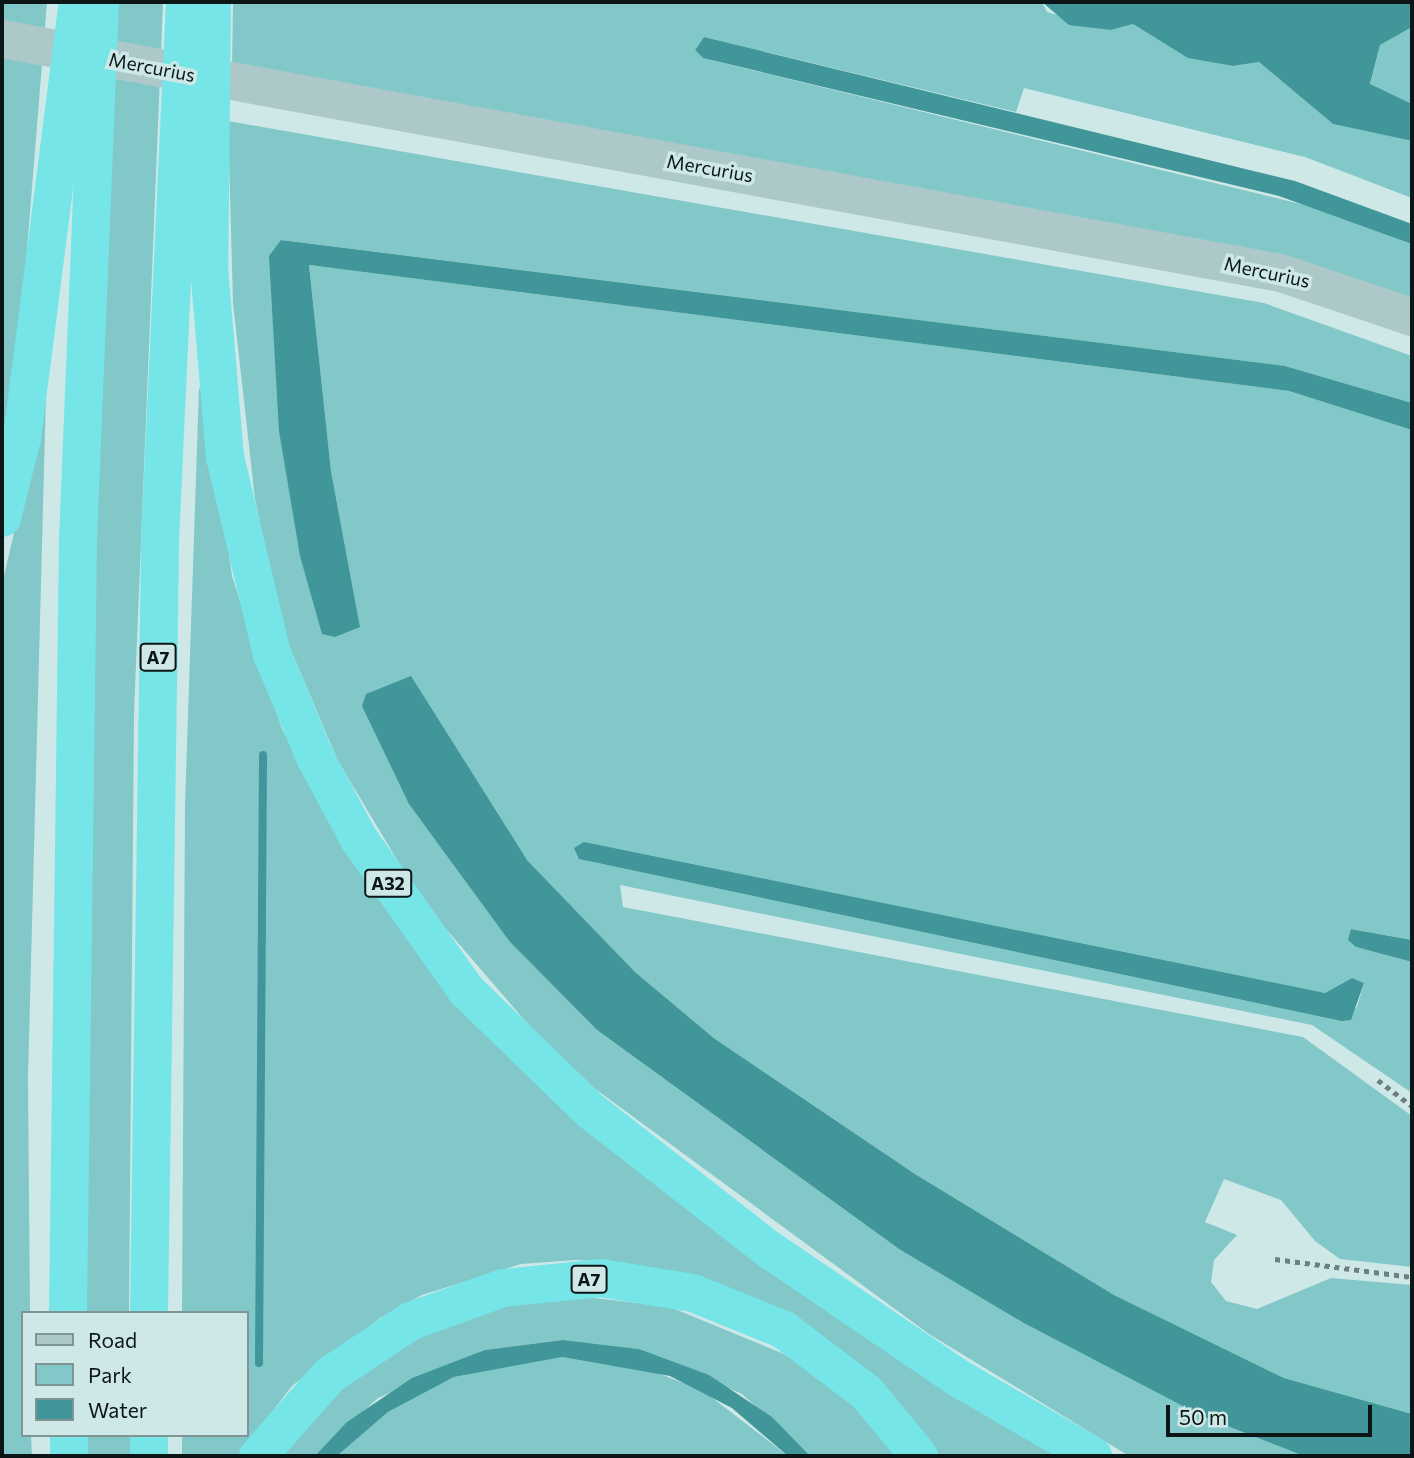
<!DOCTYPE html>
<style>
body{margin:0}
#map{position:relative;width:1414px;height:1458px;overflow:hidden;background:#cee8e8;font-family:Commissioner,sans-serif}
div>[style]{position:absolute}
.green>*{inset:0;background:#82c8c9;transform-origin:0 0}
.water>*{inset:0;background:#409698}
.stream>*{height:8px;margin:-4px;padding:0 4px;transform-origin:4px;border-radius:4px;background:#409698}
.path>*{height:4.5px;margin-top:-2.25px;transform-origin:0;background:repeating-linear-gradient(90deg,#6d7f7f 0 5px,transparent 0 10px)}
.secondary>*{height:38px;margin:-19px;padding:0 19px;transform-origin:19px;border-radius:19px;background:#acc8c9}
.highway>*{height:38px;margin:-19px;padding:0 19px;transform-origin:19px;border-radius:19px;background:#75e5e8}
span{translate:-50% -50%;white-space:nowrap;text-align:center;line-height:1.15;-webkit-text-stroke:7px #cee8e8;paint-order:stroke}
.shield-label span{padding:2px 5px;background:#cee8e8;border:2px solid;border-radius:5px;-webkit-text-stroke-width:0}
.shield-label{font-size:18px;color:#0c1616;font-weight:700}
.street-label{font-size:19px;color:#0c1616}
.frame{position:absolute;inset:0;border:4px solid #0c1616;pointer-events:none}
.legend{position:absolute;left:21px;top:1311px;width:228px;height:126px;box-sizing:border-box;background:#cee8e8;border:2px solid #809494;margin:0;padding:9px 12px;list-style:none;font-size:21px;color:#0c1616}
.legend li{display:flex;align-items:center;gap:14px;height:35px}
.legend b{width:35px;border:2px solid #809494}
.scale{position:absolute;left:1166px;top:1405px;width:206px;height:32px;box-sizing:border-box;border:4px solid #0c1616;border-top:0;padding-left:9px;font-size:21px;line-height:24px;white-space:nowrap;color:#0c1616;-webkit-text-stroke:5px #cee8e8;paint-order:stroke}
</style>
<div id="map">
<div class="green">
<div style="clip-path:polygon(2px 2px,47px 2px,15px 398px,2px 458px)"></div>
<div style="clip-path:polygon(117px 2px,163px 2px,134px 714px,129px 1313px,85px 1313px,94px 501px)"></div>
<div style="clip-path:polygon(233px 2px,1042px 2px,1047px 12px,1111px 30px,1133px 24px,1189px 58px,1233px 66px,1259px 62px,1333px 124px,1412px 141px,1412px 198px,1305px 157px,1024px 88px,1016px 112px,704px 37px,695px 50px,703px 58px,1325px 210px,1412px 244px,1412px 303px,232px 69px)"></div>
<div style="clip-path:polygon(1412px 27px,1412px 104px,1370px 85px,1380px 45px)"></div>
<div style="clip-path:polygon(evenodd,228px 121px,1264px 303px,1412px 356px,1412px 403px,1285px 366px,281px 240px,360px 627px,331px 471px,309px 265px,1289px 391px,1412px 430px,1412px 940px,1352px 929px,1356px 947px,1412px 962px,1412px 1093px,1312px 1025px,620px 885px,623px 907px,1303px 1037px,1412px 1116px,1412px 1267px,1340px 1259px,1315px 1241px,1281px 1200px,1224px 1179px,1205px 1222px,1237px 1235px,1214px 1260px,1211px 1282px,1226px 1301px,1257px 1309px,1331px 1278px,1412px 1285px,1412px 1414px,1284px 1378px,1114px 1295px,915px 1174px,715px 1039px,635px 972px,527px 860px,488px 802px,510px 942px,597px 1030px,899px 1249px,1202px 1416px,1304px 1456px,1129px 1456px,929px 1334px,564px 1066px,421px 900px,338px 761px,282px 629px,255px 499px,233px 303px,228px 121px,579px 859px,1325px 993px,1352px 978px,1364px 983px,1357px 1007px,1341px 1021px,579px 859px)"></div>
<div style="clip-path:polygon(199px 388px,206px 394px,232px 576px,282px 729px,344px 842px,425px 962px,1068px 1456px,934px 1456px,891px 1399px,626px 1263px,576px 1260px,521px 1264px,422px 1295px,380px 1318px,292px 1386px,238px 1456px,182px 1456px,182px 1435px,247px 1435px,247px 1313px,182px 1313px,185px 804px)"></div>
<div style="clip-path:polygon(46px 393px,28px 1078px,30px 1313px,23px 1313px,23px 1435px,31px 1435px,32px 1456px,2px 1456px,2px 585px)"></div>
<div style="clip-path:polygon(570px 1295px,670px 1307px,784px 1354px,856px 1405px,895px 1456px,810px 1456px,742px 1394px,639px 1349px,563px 1340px,485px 1350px,378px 1398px,315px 1456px,279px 1456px,319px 1406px,407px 1341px,485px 1310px)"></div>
<div style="clip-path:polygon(563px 1357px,636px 1365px,702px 1390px,788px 1456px,337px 1456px,388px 1412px,454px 1377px)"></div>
<div style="left:84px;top:1435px;width:46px;height:21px"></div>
</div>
<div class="water">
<div style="clip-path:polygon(1042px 2px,1412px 2px,1412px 27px,1380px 45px,1370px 84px,1412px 104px,1412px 141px,1333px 124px,1259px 62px,1233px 66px,1188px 58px,1133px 24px,1111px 30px,1069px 25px)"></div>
<div style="clip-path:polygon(704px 37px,1295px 181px,1412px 224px,1412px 244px,1279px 196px,703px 58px,695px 50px)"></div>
<div style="clip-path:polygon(281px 240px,1285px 366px,1412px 403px,1412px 430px,1289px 391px,309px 265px,331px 471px,360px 627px,335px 637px,322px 634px,300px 556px,279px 431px,269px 256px)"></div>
<div style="clip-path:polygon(411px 676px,527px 860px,635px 972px,715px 1039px,915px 1174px,1114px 1295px,1284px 1378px,1412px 1414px,1412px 1456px,1304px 1456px,1202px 1416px,1024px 1323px,899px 1249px,597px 1030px,510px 942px,409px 804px,362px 706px,366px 694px)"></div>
<div style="clip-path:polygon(584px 842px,1325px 993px,1352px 978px,1364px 983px,1351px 1020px,1341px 1021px,579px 859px,574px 848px)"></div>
<div style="clip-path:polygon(1351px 929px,1412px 940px,1412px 962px,1356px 947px,1348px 940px)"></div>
<div style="clip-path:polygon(563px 1340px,639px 1349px,709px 1375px,772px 1417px,810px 1456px,788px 1456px,732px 1408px,670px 1376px,563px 1357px,454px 1377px,388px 1412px,337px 1456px,315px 1456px,347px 1422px,412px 1378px,485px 1350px)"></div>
</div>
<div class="stream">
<div style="left:259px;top:1363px;width:608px;rotate:-89.62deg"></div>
</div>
<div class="path">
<div style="left:1378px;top:1080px;width:43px;rotate:37.4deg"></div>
<div style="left:1275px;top:1259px;width:138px;rotate:7.5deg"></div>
</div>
<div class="secondary">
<div style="left:2px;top:39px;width:1300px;rotate:10.37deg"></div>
<div style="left:1281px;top:273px;width:138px;rotate:18.6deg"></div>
</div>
<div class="highway">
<div style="left:212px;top:2px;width:265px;rotate:90.6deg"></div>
<div style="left:209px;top:267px;width:191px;rotate:85.2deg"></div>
<div style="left:225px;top:457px;width:203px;rotate:76.6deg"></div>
<div style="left:272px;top:654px;width:112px;rotate:67.3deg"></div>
<div style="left:315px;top:757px;width:93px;rotate:61.8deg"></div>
<div style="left:359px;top:839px;width:185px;rotate:54.7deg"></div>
<div style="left:466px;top:990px;width:174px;rotate:44.1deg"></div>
<div style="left:591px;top:1111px;width:223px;rotate:37.9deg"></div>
<div style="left:767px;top:1248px;width:233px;rotate:34.2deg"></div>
<div style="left:960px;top:1379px;width:154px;rotate:30.1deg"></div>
<div style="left:2px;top:518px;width:82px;rotate:-76deg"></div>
<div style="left:22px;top:438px;width:440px;rotate:-82.7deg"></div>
<div style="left:68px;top:1313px;width:773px;rotate:-89.26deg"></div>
<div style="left:78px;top:540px;width:538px;rotate:-87.66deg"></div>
<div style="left:149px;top:1313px;width:773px;rotate:-89.18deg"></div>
<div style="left:160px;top:540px;width:539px;rotate:-87.34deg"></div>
<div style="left:69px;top:1435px;width:21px;rotate:90deg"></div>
<div style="left:149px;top:1435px;width:21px;rotate:90deg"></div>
<div style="left:258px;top:1456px;width:108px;rotate:-48.4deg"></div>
<div style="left:330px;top:1375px;width:97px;rotate:-33.7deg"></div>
<div style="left:411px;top:1321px;width:98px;rotate:-19.7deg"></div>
<div style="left:503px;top:1288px;width:99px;rotate:-5.8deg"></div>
<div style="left:601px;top:1278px;width:93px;rotate:9.3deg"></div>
<div style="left:693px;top:1293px;width:98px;rotate:22.1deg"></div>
<div style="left:784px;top:1330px;width:104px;rotate:37.2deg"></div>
<div style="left:867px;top:1393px;width:82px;rotate:50.5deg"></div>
</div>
<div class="shield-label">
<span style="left:158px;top:657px">A7</span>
<span style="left:388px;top:883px">A32</span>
<span style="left:589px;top:1279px">A7</span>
</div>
<div class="street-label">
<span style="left:152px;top:67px;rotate:11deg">Mercurius</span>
<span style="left:710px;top:168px;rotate:10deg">Mercurius</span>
<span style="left:1267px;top:272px;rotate:12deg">Mercurius</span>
</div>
<div class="frame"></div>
<ul class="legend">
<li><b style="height:9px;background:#acc8c9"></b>Road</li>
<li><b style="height:19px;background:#82c8c9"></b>Park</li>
<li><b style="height:19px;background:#409698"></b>Water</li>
</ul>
<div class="scale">50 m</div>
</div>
